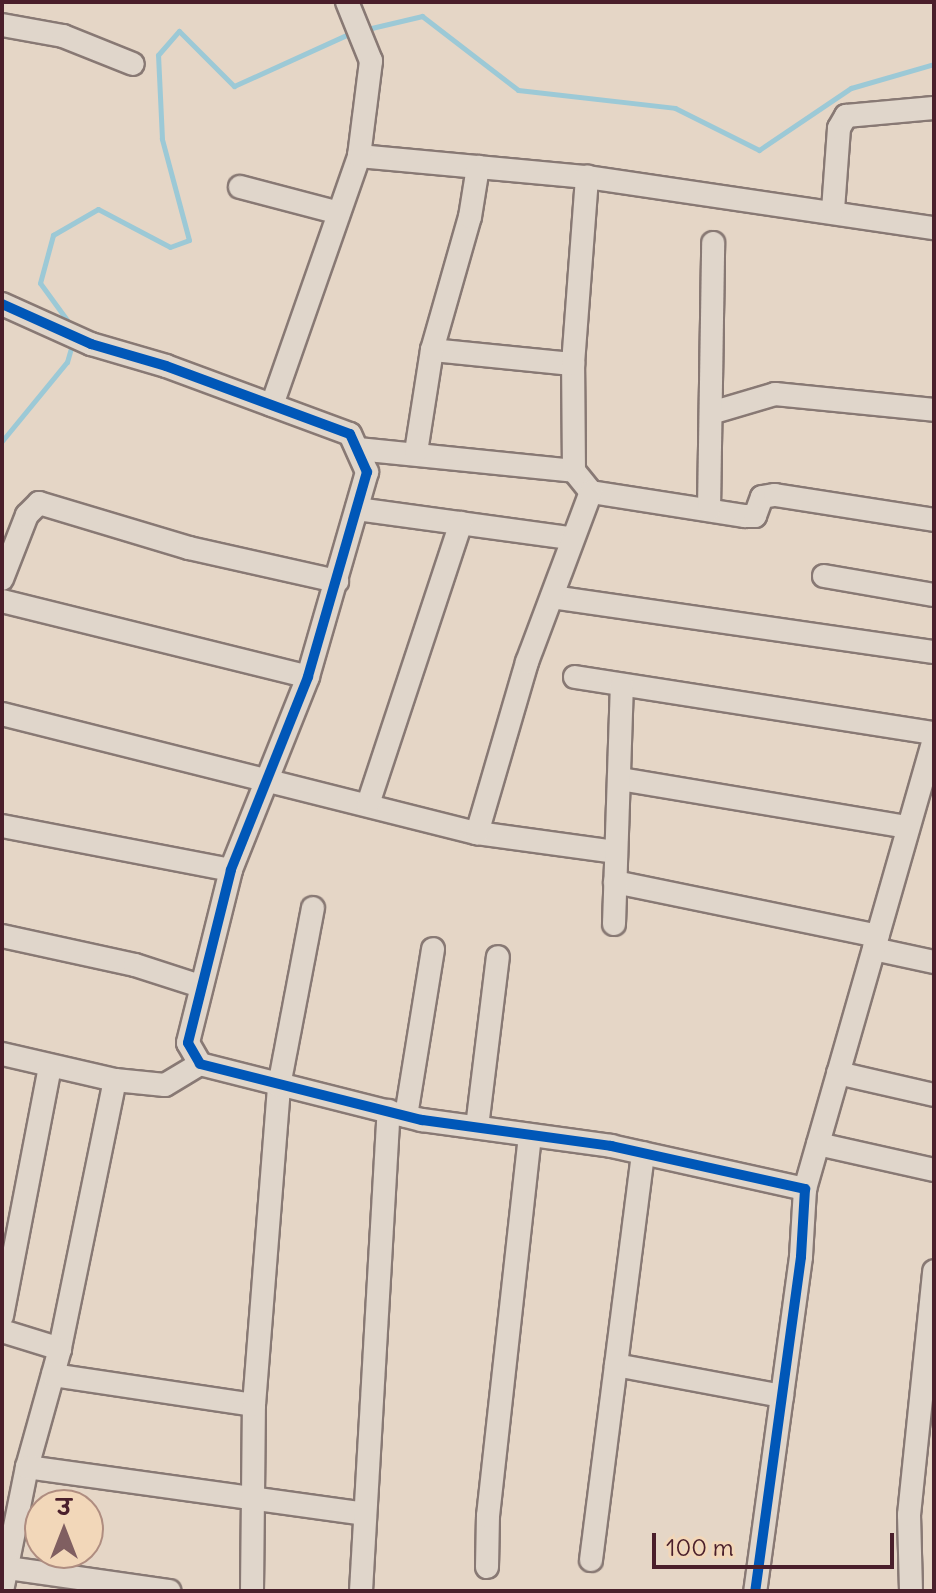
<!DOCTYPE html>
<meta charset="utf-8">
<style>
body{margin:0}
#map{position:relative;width:936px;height:1593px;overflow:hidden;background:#e5d6c6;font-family:Delius,"Playpen Sans Deva",sans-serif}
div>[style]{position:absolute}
.stream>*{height:5px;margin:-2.5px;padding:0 2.5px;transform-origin:2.5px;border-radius:2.5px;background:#9cc9d6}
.roads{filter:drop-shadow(2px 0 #887974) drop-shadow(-2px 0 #887974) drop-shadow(0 2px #887974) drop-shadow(0 -2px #887974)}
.minor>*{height:22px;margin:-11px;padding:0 11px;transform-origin:11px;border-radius:11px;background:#e0d6cb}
.cycleway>*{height:10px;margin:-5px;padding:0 5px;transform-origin:5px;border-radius:5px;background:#0057b8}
span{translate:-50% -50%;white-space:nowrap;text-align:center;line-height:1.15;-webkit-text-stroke:6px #f2d7b9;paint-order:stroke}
.frame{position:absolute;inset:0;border:4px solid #4a1f2b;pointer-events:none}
.north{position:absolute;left:24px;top:1489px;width:80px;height:80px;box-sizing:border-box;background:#f2d7b9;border:2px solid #af8d80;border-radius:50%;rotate:0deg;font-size:22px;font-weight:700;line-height:32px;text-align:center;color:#4a1f2b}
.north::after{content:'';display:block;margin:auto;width:28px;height:36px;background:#805f61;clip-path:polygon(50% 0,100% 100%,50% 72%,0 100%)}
.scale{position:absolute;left:652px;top:1533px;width:242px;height:36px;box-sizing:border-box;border:4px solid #4a1f2b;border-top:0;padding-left:10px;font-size:24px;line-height:28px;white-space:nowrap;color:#4a1f2b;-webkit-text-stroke:6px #f2d7b9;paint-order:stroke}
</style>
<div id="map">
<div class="stream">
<div style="left:363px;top:30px;width:61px;rotate:-13.3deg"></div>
<div style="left:422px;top:16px;width:121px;rotate:37.6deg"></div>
<div style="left:518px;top:90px;width:158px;rotate:6.5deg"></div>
<div style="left:675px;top:108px;width:94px;rotate:26.6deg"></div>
<div style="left:759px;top:150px;width:111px;rotate:-34deg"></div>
<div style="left:851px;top:88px;width:86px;rotate:-16.1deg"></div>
<div style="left:75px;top:331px;width:59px;rotate:-126.1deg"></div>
<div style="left:40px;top:283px;width:50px;rotate:-74.8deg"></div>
<div style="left:53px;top:235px;width:52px;rotate:-30deg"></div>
<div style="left:98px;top:209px;width:81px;rotate:27.8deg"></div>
<div style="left:170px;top:247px;width:20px;rotate:-20deg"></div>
<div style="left:189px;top:240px;width:105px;rotate:-105deg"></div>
<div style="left:162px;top:139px;width:84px;rotate:-92.7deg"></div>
<div style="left:158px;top:55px;width:32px;rotate:-49deg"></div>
<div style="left:179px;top:31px;width:78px;rotate:45deg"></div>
<div style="left:234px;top:86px;width:131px;rotate:-24.4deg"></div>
<div style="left:2px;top:441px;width:102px;rotate:-50.6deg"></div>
<div style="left:67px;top:362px;width:22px;rotate:-74deg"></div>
</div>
<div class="roads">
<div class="minor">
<div style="left:2px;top:25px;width:62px;rotate:10.2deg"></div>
<div style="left:63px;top:36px;width:75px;rotate:21.8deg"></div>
<div style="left:359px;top:156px;width:229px;rotate:5.3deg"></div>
<div style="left:587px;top:177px;width:351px;rotate:8.4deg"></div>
<div style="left:240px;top:187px;width:102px;rotate:14.7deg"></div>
<div style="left:833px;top:210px;width:82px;rotate:-85.8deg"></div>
<div style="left:839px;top:128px;width:14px;rotate:-60deg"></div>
<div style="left:846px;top:116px;width:88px;rotate:-5.2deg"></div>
<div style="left:2px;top:304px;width:98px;rotate:24.2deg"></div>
<div style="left:91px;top:344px;width:78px;rotate:16.3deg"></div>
<div style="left:166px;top:366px;width:196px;rotate:20.3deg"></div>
<div style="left:350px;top:434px;width:42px;rotate:65.9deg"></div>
<div style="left:367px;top:472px;width:213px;rotate:106.1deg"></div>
<div style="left:308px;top:677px;width:208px;rotate:111.8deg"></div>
<div style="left:231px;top:870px;width:178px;rotate:104deg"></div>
<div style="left:188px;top:1043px;width:24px;rotate:60deg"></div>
<div style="left:200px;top:1064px;width:229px;rotate:14.2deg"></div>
<div style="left:422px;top:1120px;width:191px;rotate:7.8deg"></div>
<div style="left:611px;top:1146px;width:199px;rotate:12.5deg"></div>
<div style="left:805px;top:1189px;width:68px;rotate:93.4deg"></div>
<div style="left:801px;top:1257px;width:337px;rotate:97.8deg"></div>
<div style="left:432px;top:350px;width:142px;rotate:5.7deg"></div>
<div style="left:272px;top:405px;width:264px;rotate:-70.7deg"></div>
<div style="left:359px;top:156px;width:96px;rotate:-82.8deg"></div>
<div style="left:371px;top:61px;width:64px;rotate:-112.1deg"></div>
<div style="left:711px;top:413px;width:67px;rotate:-16.5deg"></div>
<div style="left:775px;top:394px;width:160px;rotate:5.7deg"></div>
<div style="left:358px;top:449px;width:217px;rotate:5.8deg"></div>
<div style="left:574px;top:471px;width:27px;rotate:51deg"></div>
<div style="left:591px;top:492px;width:156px;rotate:8.9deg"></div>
<div style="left:745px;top:516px;width:10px"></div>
<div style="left:755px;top:516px;width:20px;rotate:-70deg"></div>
<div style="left:762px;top:497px;width:13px;rotate:-9deg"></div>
<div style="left:775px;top:495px;width:161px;rotate:8.9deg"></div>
<div style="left:416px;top:452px;width:103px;rotate:-81.1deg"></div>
<div style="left:432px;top:350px;width:138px;rotate:-74.1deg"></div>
<div style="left:470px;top:217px;width:51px;rotate:-80.9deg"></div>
<div style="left:574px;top:471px;width:107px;rotate:-90.5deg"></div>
<div style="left:573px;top:364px;width:188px;rotate:-85.7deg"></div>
<div style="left:357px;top:509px;width:215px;rotate:7.8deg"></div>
<div style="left:709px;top:510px;width:267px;rotate:-89.1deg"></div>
<div style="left:824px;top:576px;width:112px;rotate:9.8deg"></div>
<div style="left:2px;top:579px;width:69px;rotate:-68.7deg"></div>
<div style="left:27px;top:515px;width:17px;rotate:-45deg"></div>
<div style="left:39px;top:503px;width:157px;rotate:16.7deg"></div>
<div style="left:189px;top:548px;width:152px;rotate:12.6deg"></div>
<div style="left:552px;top:597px;width:386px;rotate:8.2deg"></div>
<div style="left:2px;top:601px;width:315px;rotate:13.9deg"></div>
<div style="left:575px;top:677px;width:363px;rotate:8.9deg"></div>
<div style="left:2px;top:714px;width:490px;rotate:14.1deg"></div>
<div style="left:477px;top:833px;width:139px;rotate:7.8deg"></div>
<div style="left:620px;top:779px;width:292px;rotate:9.5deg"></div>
<div style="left:368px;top:804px;width:296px;rotate:-71.7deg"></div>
<div style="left:2px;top:826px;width:233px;rotate:10.9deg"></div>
<div style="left:477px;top:833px;width:178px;rotate:-73.7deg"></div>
<div style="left:527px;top:662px;width:182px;rotate:-69.4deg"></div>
<div style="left:615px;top:882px;width:268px;rotate:11.6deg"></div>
<div style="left:614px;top:924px;width:238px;rotate:-88.1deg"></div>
<div style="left:2px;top:936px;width:136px;rotate:12.3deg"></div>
<div style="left:135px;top:965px;width:68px;rotate:17.9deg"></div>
<div style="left:874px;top:949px;width:61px;rotate:12.2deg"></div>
<div style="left:2px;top:1054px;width:116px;rotate:13deg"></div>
<div style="left:115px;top:1080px;width:275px;rotate:101.6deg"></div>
<div style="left:838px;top:1073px;width:98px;rotate:12.9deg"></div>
<div style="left:115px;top:1080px;width:50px;rotate:5.7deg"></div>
<div style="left:165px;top:1085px;width:41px;rotate:-31deg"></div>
<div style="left:406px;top:1116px;width:169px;rotate:-80.8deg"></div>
<div style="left:477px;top:1127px;width:171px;rotate:-83deg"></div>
<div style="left:818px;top:1144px;width:119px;rotate:12.6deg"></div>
<div style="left:805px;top:1189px;width:469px;rotate:-74deg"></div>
<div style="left:2px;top:1316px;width:254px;rotate:-79.1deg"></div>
<div style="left:2px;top:1331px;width:61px;rotate:17.2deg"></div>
<div style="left:60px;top:1349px;width:123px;rotate:105.6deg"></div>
<div style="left:27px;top:1467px;width:126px;rotate:101.4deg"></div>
<div style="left:616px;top:1365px;width:169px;rotate:10.6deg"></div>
<div style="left:53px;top:1375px;width:203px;rotate:8.5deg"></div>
<div style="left:27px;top:1467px;width:340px;rotate:7.9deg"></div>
<div style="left:591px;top:1560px;width:410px;rotate:-82.7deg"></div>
<div style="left:487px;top:1567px;width:51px;rotate:-88.9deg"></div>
<div style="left:488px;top:1516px;width:383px;rotate:-83.7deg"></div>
<div style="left:8px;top:1568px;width:163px;rotate:8.1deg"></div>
<div style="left:252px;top:1591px;width:186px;rotate:-89.4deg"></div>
<div style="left:254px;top:1405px;width:320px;rotate:-85.5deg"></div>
<div style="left:279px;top:1086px;width:181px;rotate:-79.2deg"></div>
<div style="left:361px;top:1591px;width:481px;rotate:-86.7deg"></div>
<div style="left:911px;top:1591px;width:76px;rotate:-91.5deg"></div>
<div style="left:909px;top:1515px;width:245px;rotate:-84.1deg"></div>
</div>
</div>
<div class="cycleway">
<div style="left:2px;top:304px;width:98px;rotate:24.2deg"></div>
<div style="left:91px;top:344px;width:78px;rotate:16.3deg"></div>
<div style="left:166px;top:366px;width:196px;rotate:20.3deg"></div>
<div style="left:350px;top:434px;width:42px;rotate:65.9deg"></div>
<div style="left:367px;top:472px;width:213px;rotate:106.1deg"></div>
<div style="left:308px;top:677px;width:208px;rotate:111.8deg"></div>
<div style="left:231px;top:870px;width:178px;rotate:104deg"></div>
<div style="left:188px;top:1043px;width:24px;rotate:60deg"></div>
<div style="left:200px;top:1064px;width:229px;rotate:14.2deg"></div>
<div style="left:422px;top:1120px;width:191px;rotate:7.8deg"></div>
<div style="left:611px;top:1146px;width:199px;rotate:12.5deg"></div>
<div style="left:805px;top:1189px;width:68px;rotate:93.4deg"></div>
<div style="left:801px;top:1257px;width:337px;rotate:97.8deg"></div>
</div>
<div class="frame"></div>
<div class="north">उ</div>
<div class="scale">100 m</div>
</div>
